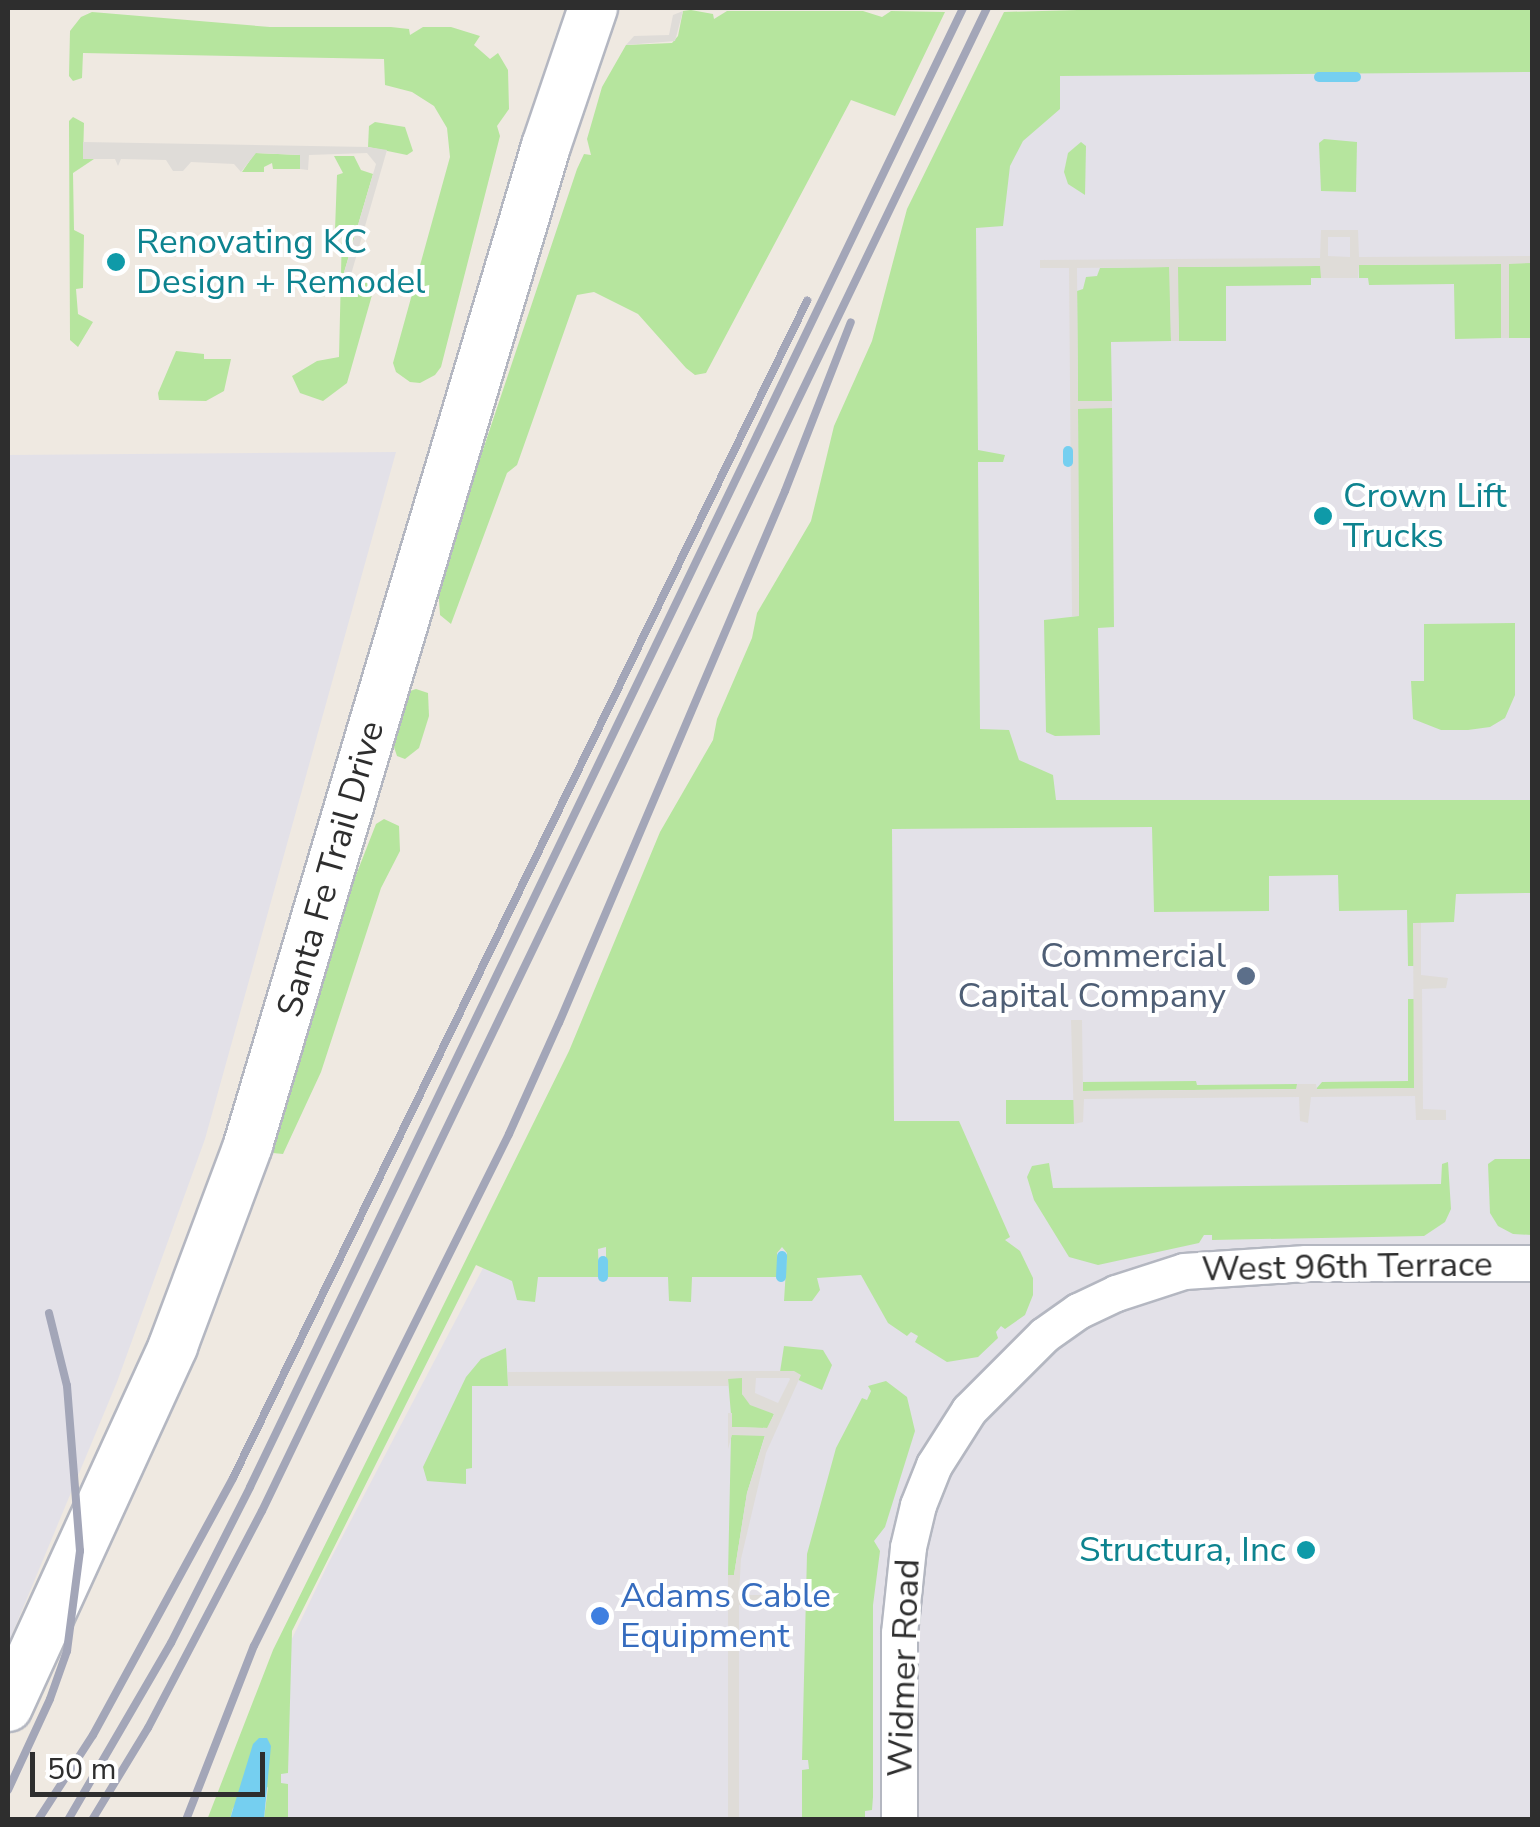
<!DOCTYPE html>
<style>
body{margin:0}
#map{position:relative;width:1540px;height:1827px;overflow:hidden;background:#efe9e1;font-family:"Nunito Sans",sans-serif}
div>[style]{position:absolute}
.industrial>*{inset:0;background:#e3e1e8}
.green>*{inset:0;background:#b6e59e;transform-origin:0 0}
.plaza>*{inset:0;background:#dfdcd8}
.water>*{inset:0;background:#75cff0}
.stream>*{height:10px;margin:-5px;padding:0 5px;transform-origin:5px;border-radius:5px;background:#75cff0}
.roads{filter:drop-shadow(2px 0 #b4b7c1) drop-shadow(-2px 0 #b4b7c1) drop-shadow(0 2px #b4b7c1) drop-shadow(0 -2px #b4b7c1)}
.minor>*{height:35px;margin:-17.5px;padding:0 17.5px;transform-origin:17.5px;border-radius:17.5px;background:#fff}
.secondary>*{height:48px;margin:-24px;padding:0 24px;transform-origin:24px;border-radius:24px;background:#fff}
.rail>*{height:8px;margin:-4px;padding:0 4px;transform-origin:4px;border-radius:4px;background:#a3a6b8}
.dots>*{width:28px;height:28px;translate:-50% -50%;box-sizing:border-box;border:5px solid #fff;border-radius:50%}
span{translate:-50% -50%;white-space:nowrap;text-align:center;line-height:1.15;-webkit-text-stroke:8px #fff;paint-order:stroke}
.culture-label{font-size:35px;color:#0d838f}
.left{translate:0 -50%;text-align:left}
.right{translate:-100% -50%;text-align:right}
.street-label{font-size:35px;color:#2e2e2e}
.service-label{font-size:35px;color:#4e5e75}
.shop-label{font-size:35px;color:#366cbe}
.frame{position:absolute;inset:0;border:10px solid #2e2e2e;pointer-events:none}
.scale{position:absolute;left:30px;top:1752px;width:235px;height:45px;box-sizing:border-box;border:5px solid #2e2e2e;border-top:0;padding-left:12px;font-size:30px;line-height:35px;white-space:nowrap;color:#2e2e2e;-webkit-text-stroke:8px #fff;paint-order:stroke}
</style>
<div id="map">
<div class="industrial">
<div style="clip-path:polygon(1532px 8px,1532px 1819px,217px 1820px,275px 1674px,328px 1564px,570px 1102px,1040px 43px)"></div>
<div style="clip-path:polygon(396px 452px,205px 1139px,117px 1382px,8px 1644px,8px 455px)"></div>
</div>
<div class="green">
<div style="clip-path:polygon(1148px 8px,1532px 8px,1532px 72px,1060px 76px,1060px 109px,1023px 141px,1010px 166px,1003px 226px,976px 228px,978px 450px,1005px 455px,1003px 462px,978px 462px,980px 729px,1009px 730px,1019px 760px,1053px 775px,1056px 800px,1532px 800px,1532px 893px,1456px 894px,1454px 922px,1414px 923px,1414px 966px,1408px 966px,1407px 910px,1339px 911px,1338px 875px,1269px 876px,1269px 911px,1154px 912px,1152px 827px,892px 829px,894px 1121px,959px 1121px,1010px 1237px,1005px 1240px,1020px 1251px,1033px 1278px,1033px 1295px,1025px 1315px,1005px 1329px,1001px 1326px,996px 1332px,998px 1338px,978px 1357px,947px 1362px,915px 1342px,918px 1336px,911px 1332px,907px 1336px,888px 1323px,861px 1275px,817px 1278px,820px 1290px,812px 1301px,784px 1301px,787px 1253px,782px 1247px,777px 1253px,778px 1277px,692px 1277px,691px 1302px,669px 1301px,668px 1277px,606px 1277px,606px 1247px,598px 1249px,599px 1277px,538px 1277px,535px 1302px,517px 1300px,512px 1281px,476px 1265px,292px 1631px,288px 1773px,281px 1774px,281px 1783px,288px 1784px,288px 1819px,264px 1819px,268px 1787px,233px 1808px,230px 1819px,207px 1820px,273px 1650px,569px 1051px,660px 832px,713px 740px,717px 719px,752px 638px,757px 613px,811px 521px,834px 426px,872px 341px,907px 209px,1004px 12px)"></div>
<div style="clip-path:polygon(691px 10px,713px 14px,714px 19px,727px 11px,863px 11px,882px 17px,891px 11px,945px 12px,895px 116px,851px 100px,706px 373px,695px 375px,686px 368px,638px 314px,594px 292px,577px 295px,517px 465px,507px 473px,451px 624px,440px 615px,438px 584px,577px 169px,584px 154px,591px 155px,587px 139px,602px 87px,626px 45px,672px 43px,678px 36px,683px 11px)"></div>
<div style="clip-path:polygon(92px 12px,270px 27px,391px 27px,409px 29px,410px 35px,423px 27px,451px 27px,480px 36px,474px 45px,490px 59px,498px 53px,508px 70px,509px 109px,497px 126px,500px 136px,441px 367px,435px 375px,420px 383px,410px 382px,396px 372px,393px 363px,450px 157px,447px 128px,434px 106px,412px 92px,385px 85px,384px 59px,83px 53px,82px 78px,73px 81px,69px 76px,70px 31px,81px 17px)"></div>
<div style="clip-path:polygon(73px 117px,84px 123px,83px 158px,94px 159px,73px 173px,74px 230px,84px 235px,83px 288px,76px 289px,78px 314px,93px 322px,78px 347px,70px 340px,69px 121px)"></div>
<div style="clip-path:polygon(375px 122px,405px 127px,413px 151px,407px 155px,368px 147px,369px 126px)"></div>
<div style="clip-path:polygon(1324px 139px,1357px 142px,1356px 192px,1321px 191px,1319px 143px)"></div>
<div style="clip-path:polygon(1081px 142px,1086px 146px,1085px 195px,1068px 184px,1064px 172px,1068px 153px)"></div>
<div style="clip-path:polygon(255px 153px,300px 155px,300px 169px,273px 169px,272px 163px,264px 167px,264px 172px,242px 172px)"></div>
<div style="clip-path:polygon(334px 156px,354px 156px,361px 170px,373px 174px,343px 276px,370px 284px,372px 295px,347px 383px,323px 401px,300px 393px,292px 376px,317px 361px,339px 357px,342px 231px,335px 230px,337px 175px,343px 173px)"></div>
<div style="left:1532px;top:263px;width:75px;height:23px;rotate:90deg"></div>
<div style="clip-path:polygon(1501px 264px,1501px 338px,1455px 339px,1454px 284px,1369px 285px,1368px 278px,1359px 278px,1359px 265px)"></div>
<div style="clip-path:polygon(1321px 266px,1321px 278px,1311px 278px,1311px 285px,1226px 286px,1226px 341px,1179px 341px,1177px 267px)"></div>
<div style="clip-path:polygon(1170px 267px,1171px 341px,1111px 342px,1112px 401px,1078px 401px,1077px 291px,1083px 289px,1086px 277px,1097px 276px,1100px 268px)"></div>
<div style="clip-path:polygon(176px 351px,204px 354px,204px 359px,231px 359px,224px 391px,206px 401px,159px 400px,158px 393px)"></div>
<div style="clip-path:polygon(1078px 408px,1112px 408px,1114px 627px,1098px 628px,1100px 735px,1055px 736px,1046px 732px,1044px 620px,1079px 616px)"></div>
<div style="clip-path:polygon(1515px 623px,1515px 695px,1505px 718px,1490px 727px,1468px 730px,1441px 730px,1413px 719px,1411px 681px,1424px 681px,1424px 624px)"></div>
<div style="clip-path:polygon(416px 689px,428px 693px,429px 716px,419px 748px,405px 759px,397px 756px,392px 741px,407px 692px)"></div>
<div style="clip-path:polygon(384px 819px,399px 826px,400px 851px,381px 888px,321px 1072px,283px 1154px,273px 1153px,282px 1108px,349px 893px,376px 824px)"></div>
<div style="clip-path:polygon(1408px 999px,1414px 999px,1415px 1088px,1316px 1089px,1322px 1082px,1408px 1081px)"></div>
<div style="clip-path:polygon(1196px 1081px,1197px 1085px,1297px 1084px,1297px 1089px,1083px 1091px,1083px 1082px)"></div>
<div style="left:1074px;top:1100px;width:24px;height:68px;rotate:90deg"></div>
<div style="clip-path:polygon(1532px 1159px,1532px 1235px,1513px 1234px,1498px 1226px,1490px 1213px,1488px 1164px,1495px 1159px)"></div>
<div style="clip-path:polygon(1448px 1162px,1451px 1209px,1445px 1222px,1424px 1236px,1212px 1240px,1212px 1235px,1204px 1235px,1199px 1243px,1098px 1265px,1069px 1257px,1034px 1200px,1027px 1177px,1032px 1166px,1049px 1163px,1053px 1188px,1441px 1184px,1442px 1164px)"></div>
<div style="clip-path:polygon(784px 1346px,823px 1350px,832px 1365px,822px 1390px,780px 1372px)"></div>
<div style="clip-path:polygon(506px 1348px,508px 1386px,472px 1386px,472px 1468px,466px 1469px,466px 1484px,427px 1481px,423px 1467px,466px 1377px,481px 1359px)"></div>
<div style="clip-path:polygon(728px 1378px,743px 1378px,742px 1394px,774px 1414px,768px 1428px,732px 1427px)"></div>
<div style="clip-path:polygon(886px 1381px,907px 1397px,915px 1431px,885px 1527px,874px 1541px,880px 1551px,873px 1605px,873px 1797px,872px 1810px,865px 1811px,865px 1818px,872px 1819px,802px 1819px,802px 1770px,809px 1769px,808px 1760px,802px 1760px,807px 1554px,836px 1448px,862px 1398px,867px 1400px,871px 1391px,868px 1386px)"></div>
<div style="clip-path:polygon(731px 1435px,765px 1435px,747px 1493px,734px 1575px,728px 1575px)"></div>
</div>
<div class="plaza">
<div style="clip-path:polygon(683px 11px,675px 41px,626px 45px,634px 36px,669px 35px,673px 15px)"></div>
<div style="clip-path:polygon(83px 142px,368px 147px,387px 150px,350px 278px,343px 276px,376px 164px,367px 153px,309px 155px,308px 170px,300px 169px,300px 155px,256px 153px,241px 172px,234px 164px,191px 162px,183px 171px,173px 171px,166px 160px,121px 159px,118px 166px,115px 159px,83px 159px)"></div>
<div style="clip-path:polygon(evenodd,1321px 230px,1358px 230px,1359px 257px,1532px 256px,1532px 263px,1509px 264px,1509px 338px,1501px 338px,1501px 264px,1359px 265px,1358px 278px,1321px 278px,1320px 266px,1178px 267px,1179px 341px,1171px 341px,1169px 267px,1077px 268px,1078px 401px,1112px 401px,1112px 408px,1078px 409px,1079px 616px,1072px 616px,1069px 268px,1040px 268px,1040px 260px,1320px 258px,1321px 230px,1328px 237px,1350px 237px,1350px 257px,1328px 256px,1328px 237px)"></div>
<div style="clip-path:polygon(1413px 923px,1421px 923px,1421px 975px,1448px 978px,1446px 988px,1422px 989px,1423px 1109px,1446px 1110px,1446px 1120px,1416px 1120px,1415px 1096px,1311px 1097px,1308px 1123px,1300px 1121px,1299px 1097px,1084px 1099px,1083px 1122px,1074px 1124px,1071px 1020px,1082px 1020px,1083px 1091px,1296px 1089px,1297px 1084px,1316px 1084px,1317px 1089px,1414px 1088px)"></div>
<div style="clip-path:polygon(evenodd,794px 1371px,801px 1375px,766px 1453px,741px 1559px,739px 1595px,765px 1595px,763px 1604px,739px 1605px,739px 1819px,728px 1819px,728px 1575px,734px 1575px,747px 1493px,765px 1436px,732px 1435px,728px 1449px,728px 1413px,732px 1413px,732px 1427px,767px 1428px,774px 1414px,750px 1405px,742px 1394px,742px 1378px,728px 1379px,728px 1386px,508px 1386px,508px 1372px,794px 1371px,756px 1378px,789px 1378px,790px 1379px,778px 1403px,755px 1393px,756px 1378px)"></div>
</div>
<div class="water">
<div style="clip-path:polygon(259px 1738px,267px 1738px,271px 1746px,264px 1819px,230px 1819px,253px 1744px)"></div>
</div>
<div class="stream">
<div style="left:1319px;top:77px;width:37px"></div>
<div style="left:1068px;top:451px;width:11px;rotate:90deg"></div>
<div style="left:603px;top:1277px;width:16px;rotate:-90deg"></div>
<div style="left:781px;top:1277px;width:21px;rotate:-87deg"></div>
</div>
<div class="roads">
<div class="minor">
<div style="left:899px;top:1820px;width:187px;rotate:-90deg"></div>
<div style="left:899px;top:1633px;width:86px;rotate:-84deg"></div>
<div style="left:908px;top:1547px;width:43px;rotate:-76.6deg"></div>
<div style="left:918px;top:1505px;width:43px;rotate:-68.2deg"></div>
<div style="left:934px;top:1465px;width:65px;rotate:-57.5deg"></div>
<div style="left:969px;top:1410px;width:106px;rotate:-45deg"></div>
<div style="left:1044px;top:1335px;width:42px;rotate:-35.2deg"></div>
<div style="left:1078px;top:1311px;width:42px;rotate:-25.3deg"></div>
<div style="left:1116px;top:1293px;width:71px;rotate:-17.9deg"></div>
<div style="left:1184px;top:1271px;width:122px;rotate:-3.8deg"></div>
<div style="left:1306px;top:1263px;width:226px"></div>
</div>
<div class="secondary">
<div style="left:8px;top:1707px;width:397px;rotate:-65.4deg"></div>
<div style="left:173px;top:1346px;width:215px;rotate:-69.5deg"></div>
<div style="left:248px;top:1145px;width:1042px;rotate:-73.39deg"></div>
<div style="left:546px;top:146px;width:146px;rotate:-71.2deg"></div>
</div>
</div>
<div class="rail">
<div style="left:8px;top:1790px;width:100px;rotate:-65.2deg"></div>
<div style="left:50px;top:1699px;width:51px;rotate:-70.5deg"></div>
<div style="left:67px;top:1651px;width:101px;rotate:-82.6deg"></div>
<div style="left:80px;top:1551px;width:166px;rotate:-94.5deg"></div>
<div style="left:67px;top:1386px;width:75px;rotate:-103.9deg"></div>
<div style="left:38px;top:1820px;width:101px;rotate:-57.1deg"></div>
<div style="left:93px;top:1735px;width:293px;rotate:-61.4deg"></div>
<div style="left:233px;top:1478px;width:1310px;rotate:-64deg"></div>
<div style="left:68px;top:1820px;width:205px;rotate:-59.8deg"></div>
<div style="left:171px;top:1643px;width:175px;rotate:-63.1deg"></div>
<div style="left:250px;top:1487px;width:1642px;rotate:-64.26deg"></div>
<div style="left:92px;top:1820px;width:108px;rotate:-58.7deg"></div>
<div style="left:148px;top:1728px;width:245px;rotate:-62.3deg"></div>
<div style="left:262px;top:1511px;width:1669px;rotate:-64.25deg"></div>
<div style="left:186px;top:1820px;width:187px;rotate:-68.7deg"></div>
<div style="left:254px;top:1646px;width:572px;rotate:-63.52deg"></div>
<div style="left:509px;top:1134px;width:122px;rotate:-65.8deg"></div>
<div style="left:559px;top:1023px;width:578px;rotate:-66.98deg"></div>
<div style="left:785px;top:491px;width:181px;rotate:-68.7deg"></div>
</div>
<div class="dots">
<div style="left:116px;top:262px;background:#0f9aa8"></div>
<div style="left:1323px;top:516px;background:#0f9aa8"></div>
<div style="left:1246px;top:976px;background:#5c6f8a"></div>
<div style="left:1306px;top:1550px;background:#0f9aa8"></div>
<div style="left:600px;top:1616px;background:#3f7fe0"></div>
</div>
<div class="culture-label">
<span class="left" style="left:136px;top:262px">Renovating KC<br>Design + Remodel</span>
<span class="left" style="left:1343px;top:516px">Crown Lift<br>Trucks</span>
<span class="right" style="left:1286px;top:1550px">Structura, Inc</span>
</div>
<div class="street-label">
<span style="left:331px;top:869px;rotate:-74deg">Santa Fe Trail Drive</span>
<span style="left:1347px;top:1267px;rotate:-1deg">West 96th Terrace</span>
<span style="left:904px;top:1668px;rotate:-88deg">Widmer Road</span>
</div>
<div class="service-label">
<span class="right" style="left:1226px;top:976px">Commercial<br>Capital Company</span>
</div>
<div class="shop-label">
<span class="left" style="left:620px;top:1616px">Adams Cable<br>Equipment</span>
</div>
<div class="frame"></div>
<div class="scale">50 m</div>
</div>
